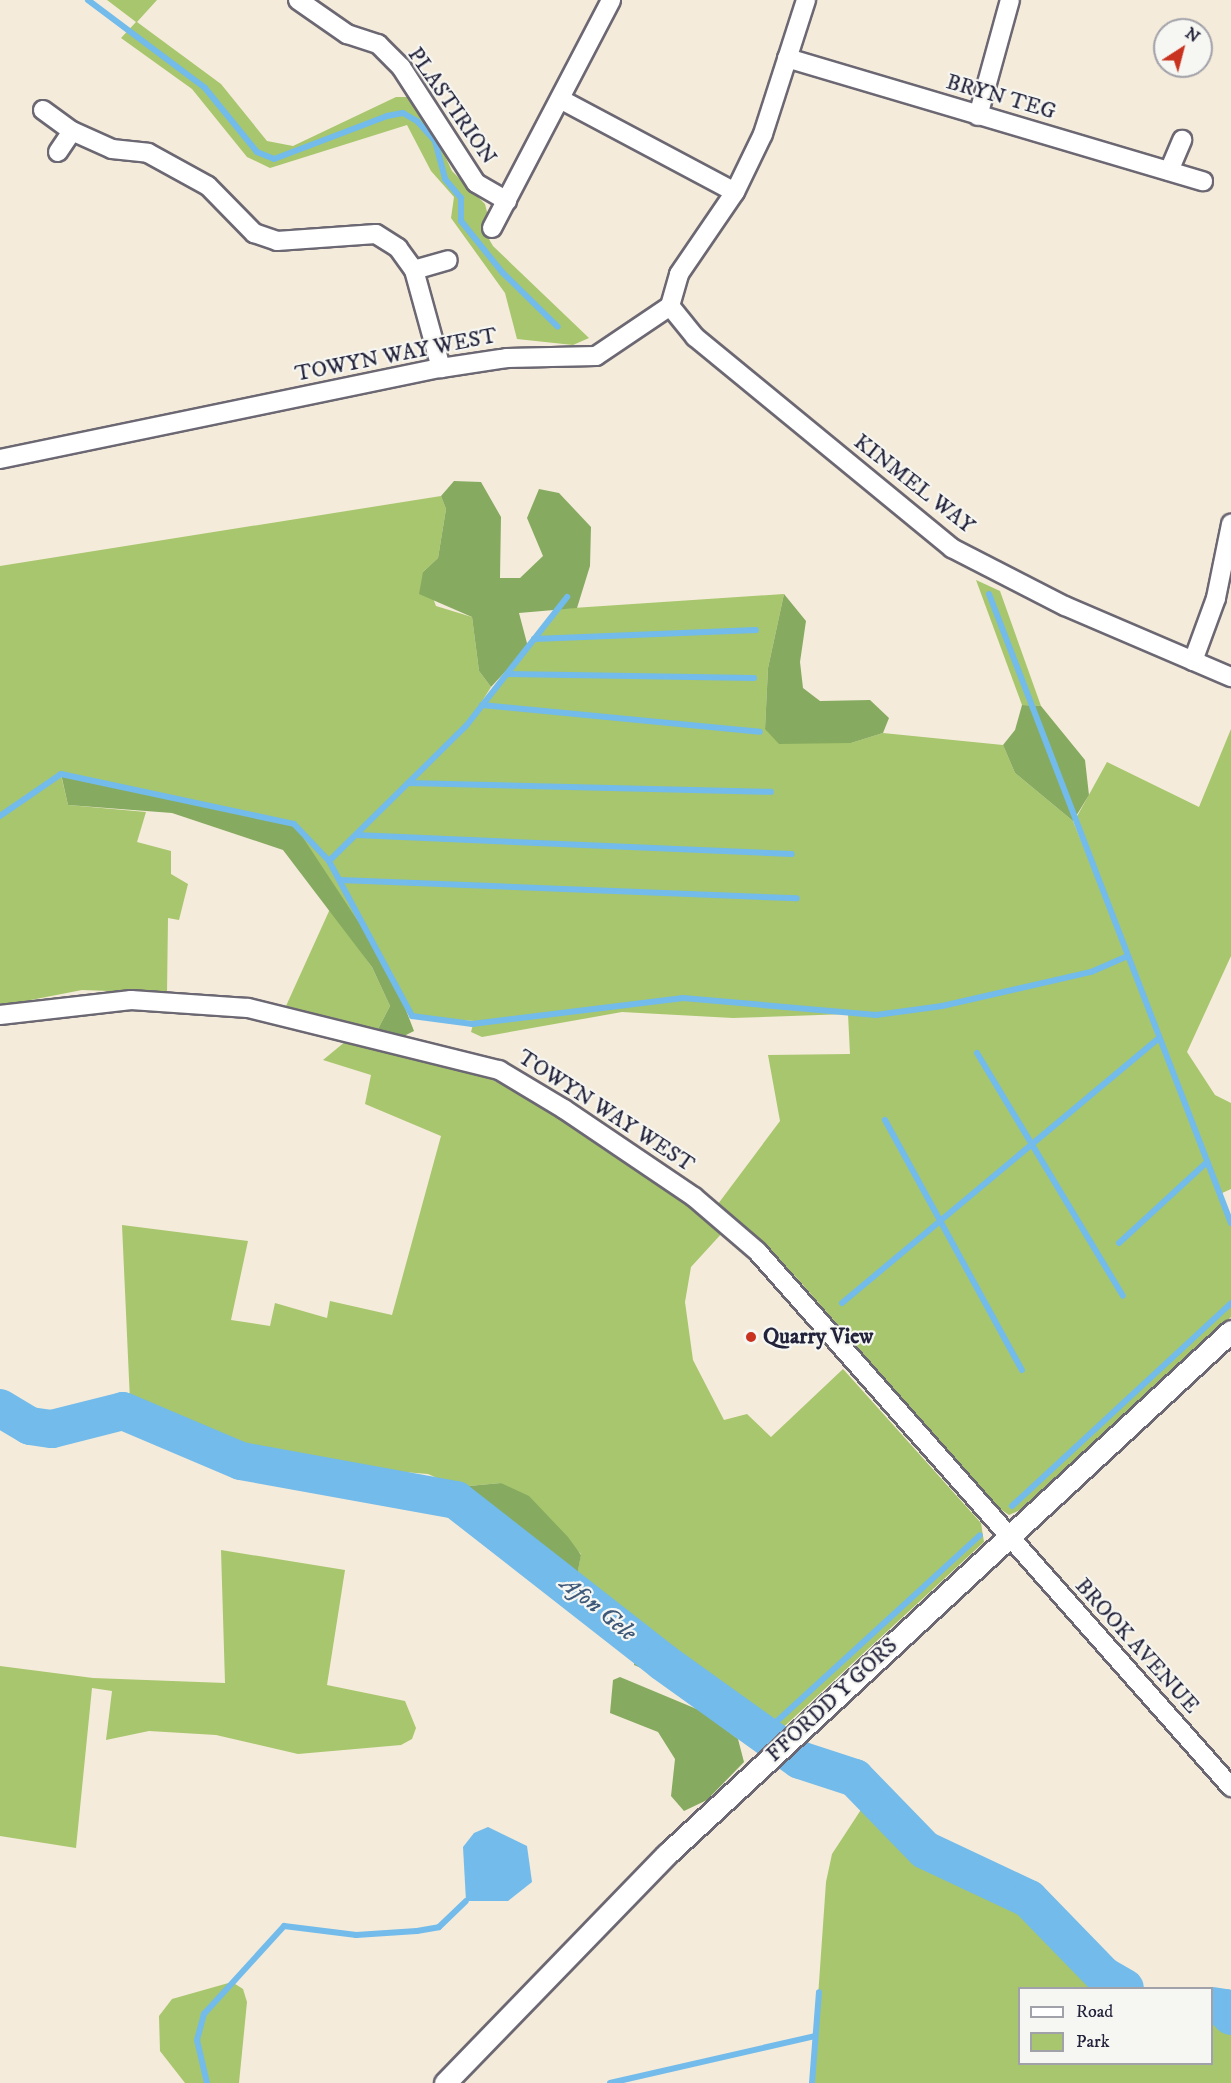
<!DOCTYPE html>
<style>
body{margin:0}
#map{position:relative;width:1231px;height:2083px;overflow:hidden;background:#f4ebda;font-family:"IM FELL DW Pica",serif}
div>[style]{position:absolute}
.green>*{inset:0;background:#a8c66d}
.forest>*{inset:0;background:#86ab60}
.water>*{inset:0;background:#72bbeb}
.stream>*{height:6px;margin:-3px;padding:0 3px;transform-origin:3px;border-radius:3px;background:#72bbeb}
.river>*{height:38px;margin:-19px;padding:0 19px;transform-origin:19px;border-radius:19px;background:#72bbeb}
.roads{filter:drop-shadow(2px 0 #6c6873) drop-shadow(-2px 0 #6c6873) drop-shadow(0 2px #6c6873) drop-shadow(0 -2px #6c6873)}
.minor>*{height:18px;margin:-9px;padding:0 9px;transform-origin:9px;border-radius:9px;background:#fff}
.tertiary>*{height:21px;margin:-10.5px;padding:0 10.5px;transform-origin:10.5px;border-radius:10.5px;background:#fff}
.dots>*{width:16px;height:16px;translate:-50% -50%;box-sizing:border-box;border:3px solid #f6f6f2;border-radius:50%}
span{translate:-50% -50%;white-space:nowrap;text-align:center;line-height:1.15;-webkit-text-stroke:4.5px #f6f6f2;paint-order:stroke}
.street-label{font-size:22px;color:#22223b}
.poi-label{font-size:22px;color:#22223b;font-weight:700}
.left{translate:0 -50%;text-align:left}
.water-label{font-size:24px;color:#3e5879;font-style:italic}
.legend{position:absolute;left:1018px;top:1987px;width:195px;height:78px;box-sizing:border-box;background:#f6f6f2;border:2px solid #a1a1a9;margin:0;padding:8px 10px;list-style:none;font-size:18px;color:#22223b}
.legend li{display:flex;align-items:center;gap:12px;height:30px}
.legend b{width:30px;border:2px solid #a1a1a9}
.north{position:absolute;left:1153px;top:18px;width:60px;height:60px;box-sizing:border-box;background:#f6f6f2;border:2px solid #a1a1a9;border-radius:50%;rotate:36deg;font-size:16px;font-weight:700;line-height:24px;text-align:center;color:#22223b}
.north::after{content:'';display:block;margin:auto;width:21px;height:27px;background:#c8321e;clip-path:polygon(50% 0,100% 100%,50% 72%,0 100%)}
</style>
<div id="map">
<div class="green">
<div style="clip-path:polygon(107px 0,157px 0,137px 22px,221px 84px,267px 141px,293px 146px,396px 97px,409px 97px,424px 111px,452px 171px,485px 204px,488px 216px,482px 227px,493px 246px,589px 338px,573px 345px,517px 339px,505px 293px,451px 218px,454px 197px,431px 171px,407px 125px,270px 168px,247px 157px,192px 89px,121px 38px,136px 22px)"></div>
<div style="clip-path:polygon(441px 496px,446px 509px,438px 558px,423px 572px,436px 606px,472px 617px,479px 671px,491px 687px,471px 719px,558px 609px,784px 594px,768px 668px,765px 729px,851px 743px,883px 733px,1003px 745px,1015px 773px,1073px 821px,1111px 914px,1075px 820px,1107px 762px,1199px 807px,1231px 729px,1231px 956px,1187px 1052px,1215px 1095px,1231px 1103px,1231px 1189px,1220px 1194px,1231px 1221px,1231px 1317px,1020px 1510px,1009px 1515px,996px 1506px,796px 1277px,718px 1204px,780px 1121px,768px 1055px,850px 1054px,848px 1014px,733px 1018px,622px 1012px,482px 1037px,471px 1032px,474px 1021px,412px 1016px,391px 971px,293px 824px,61px 775px,68px 805px,146px 812px,137px 842px,171px 851px,171px 874px,188px 884px,179px 920px,168px 918px,167px 993px,82px 990px,0 1006px,0 566px)"></div>
<div style="clip-path:polygon(976px 580px,1000px 591px,1041px 706px,1022px 705px)"></div>
<div style="clip-path:polygon(330px 909px,372px 967px,390px 1006px,378px 1029px,286px 1006px)"></div>
<div style="clip-path:polygon(346px 1041px,484px 1076px,529px 1097px,660px 1183px,723px 1232px,691px 1267px,685px 1302px,693px 1360px,724px 1420px,747px 1414px,771px 1437px,843px 1369px,981px 1523px,984px 1542px,776px 1734px,576px 1581px,581px 1554px,501px 1483px,458px 1487px,428px 1474px,295px 1463px,236px 1446px,130px 1401px,122px 1225px,248px 1241px,231px 1320px,270px 1326px,275px 1303px,327px 1318px,330px 1301px,392px 1315px,441px 1136px,365px 1104px,371px 1075px,323px 1060px)"></div>
<div style="clip-path:polygon(221px 1550px,345px 1570px,327px 1685px,405px 1701px,416px 1728px,412px 1739px,401px 1745px,298px 1754px,216px 1735px,149px 1731px,106px 1740px,112px 1691px,92px 1688px,76px 1848px,0 1836px,0 1666px,93px 1678px,225px 1683px)"></div>
<div style="clip-path:polygon(868px 1799px,927px 1859px,1024px 1905px,1114px 1988px,1020px 1988px,1020px 2064px,1212px 2064px,1212px 2014px,1231px 2027px,1231px 2083px,812px 2083px,826px 1882px,832px 1854px)"></div>
<div style="clip-path:polygon(232px 1982px,243px 1989px,247px 2002px,239px 2083px,185px 2083px,160px 2051px,159px 2016px,172px 1999px)"></div>
</div>
<div class="forest">
<div style="clip-path:polygon(454px 481px,481px 482px,501px 517px,500px 578px,520px 578px,543px 556px,527px 518px,539px 489px,559px 493px,591px 527px,590px 566px,577px 608px,519px 613px,528px 647px,491px 687px,479px 671px,472px 617px,419px 594px,423px 572px,438px 558px,446px 509px,441px 496px)"></div>
<div style="clip-path:polygon(784px 594px,806px 621px,800px 662px,803px 688px,820px 701px,870px 700px,889px 718px,883px 733px,851px 743px,779px 744px,765px 729px,768px 668px)"></div>
<div style="clip-path:polygon(1022px 705px,1041px 706px,1085px 760px,1089px 795px,1073px 821px,1015px 773px,1003px 745px,1015px 730px)"></div>
<div style="clip-path:polygon(61px 774px,294px 824px,391px 971px,414px 1031px,400px 1038px,378px 1029px,390px 1006px,372px 967px,283px 850px,172px 813px,68px 805px)"></div>
<div style="clip-path:polygon(501px 1483px,529px 1496px,568px 1537px,581px 1555px,576px 1581px,458px 1487px)"></div>
<div style="clip-path:polygon(635px 1651px,767px 1741px,753px 1739px,670px 1680px,634px 1665px)"></div>
<div style="clip-path:polygon(620px 1677px,699px 1710px,738px 1739px,744px 1762px,707px 1800px,684px 1811px,671px 1796px,675px 1759px,658px 1732px,610px 1713px,613px 1680px)"></div>
</div>
<div class="water">
<div style="clip-path:polygon(488px 1827px,527px 1846px,532px 1882px,508px 1901px,466px 1901px,463px 1847px,474px 1833px)"></div>
</div>
<div class="stream">
<div style="left:88px;top:0;width:146px;rotate:36.9deg"></div>
<div style="left:205px;top:88px;width:82px;rotate:50.9deg"></div>
<div style="left:257px;top:152px;width:18px;rotate:22deg"></div>
<div style="left:274px;top:159px;width:121px;rotate:-20.8deg"></div>
<div style="left:387px;top:116px;width:16px;rotate:-11deg"></div>
<div style="left:403px;top:113px;width:16px;rotate:30deg"></div>
<div style="left:417px;top:121px;width:27px;rotate:48deg"></div>
<div style="left:435px;top:141px;width:39px;rotate:75deg"></div>
<div style="left:445px;top:179px;width:25px;rotate:50deg"></div>
<div style="left:461px;top:198px;width:23px;rotate:90deg"></div>
<div style="left:461px;top:221px;width:65px;rotate:51.2deg"></div>
<div style="left:502px;top:272px;width:78px;rotate:44.5deg"></div>
<div style="left:989px;top:594px;width:674px;rotate:68.96deg"></div>
<div style="left:534px;top:639px;width:222px;rotate:-2.3deg"></div>
<div style="left:507px;top:674px;width:247px;rotate:0.9deg"></div>
<div style="left:482px;top:705px;width:279px;rotate:5.5deg"></div>
<div style="left:408px;top:783px;width:363px;rotate:1.4deg"></div>
<div style="left:0;top:816px;width:74px;rotate:-34.5deg"></div>
<div style="left:61px;top:774px;width:238px;rotate:12.1deg"></div>
<div style="left:294px;top:824px;width:51px;rotate:46.6deg"></div>
<div style="left:329px;top:861px;width:176px;rotate:61.8deg"></div>
<div style="left:412px;top:1016px;width:61px;rotate:7.6deg"></div>
<div style="left:472px;top:1024px;width:213px;rotate:-7deg"></div>
<div style="left:683px;top:998px;width:194px;rotate:5deg"></div>
<div style="left:876px;top:1015px;width:67px;rotate:-7.8deg"></div>
<div style="left:942px;top:1006px;width:153px;rotate:-12.9deg"></div>
<div style="left:1091px;top:972px;width:40px;rotate:-23.4deg"></div>
<div style="left:356px;top:835px;width:436px;rotate:2.5deg"></div>
<div style="left:329px;top:861px;width:192px;rotate:-44.6deg"></div>
<div style="left:466px;top:726px;width:164px;rotate:-51.9deg"></div>
<div style="left:340px;top:880px;width:457px;rotate:2.3deg"></div>
<div style="left:977px;top:1053px;width:283px;rotate:59deg"></div>
<div style="left:885px;top:1120px;width:285px;rotate:61.3deg"></div>
<div style="left:1119px;top:1243px;width:120px;rotate:-42.6deg"></div>
<div style="left:842px;top:1303px;width:413px;rotate:-39.9deg"></div>
<div style="left:1012px;top:1506px;width:299px;rotate:-42.8deg"></div>
<div style="left:763px;top:1734px;width:294px;rotate:-42.5deg"></div>
<div style="left:207px;top:2083px;width:44px;rotate:-103.1deg"></div>
<div style="left:197px;top:2040px;width:27px;rotate:-75deg"></div>
<div style="left:204px;top:2014px;width:119px;rotate:-47.7deg"></div>
<div style="left:284px;top:1926px;width:73px;rotate:7.1deg"></div>
<div style="left:356px;top:1935px;width:61px;rotate:-3.8deg"></div>
<div style="left:417px;top:1931px;width:22px;rotate:-10deg"></div>
<div style="left:439px;top:1927px;width:37px;rotate:-44deg"></div>
<div style="left:610px;top:2083px;width:210px;rotate:-12.9deg"></div>
<div style="left:812px;top:2083px;width:91px;rotate:-85.6deg"></div>
</div>
<div class="river">
<div style="left:0;top:1408px;width:35px;rotate:31deg"></div>
<div style="left:30px;top:1426px;width:22px;rotate:8deg"></div>
<div style="left:52px;top:1429px;width:73px;rotate:-14.2deg"></div>
<div style="left:123px;top:1411px;width:128px;rotate:23deg"></div>
<div style="left:241px;top:1461px;width:219px;rotate:10.3deg"></div>
<div style="left:456px;top:1500px;width:263px;rotate:38deg"></div>
<div style="left:663px;top:1662px;width:168px;rotate:35.6deg"></div>
<div style="left:800px;top:1760px;width:58px;rotate:18.1deg"></div>
<div style="left:855px;top:1778px;width:100px;rotate:45.8deg"></div>
<div style="left:925px;top:1850px;width:115px;rotate:25.2deg"></div>
<div style="left:1029px;top:1899px;width:107px;rotate:45.8deg"></div>
<div style="left:1104px;top:1976px;width:24px;rotate:30deg"></div>
<div style="left:1212px;top:2006px;width:13px;rotate:9deg"></div>
<div style="left:1225px;top:2008px;width:10px;rotate:53deg"></div>
</div>
<div class="roads">
<div class="minor">
<div style="left:298px;top:0;width:60px;rotate:34.8deg"></div>
<div style="left:347px;top:34px;width:33px;rotate:18deg"></div>
<div style="left:378px;top:44px;width:33px;rotate:45deg"></div>
<div style="left:401px;top:67px;width:138px;rotate:57.1deg"></div>
<div style="left:476px;top:183px;width:36px;rotate:30deg"></div>
<div style="left:787px;top:58px;width:434px;rotate:16.5deg"></div>
<div style="left:560px;top:99px;width:198px;rotate:28deg"></div>
<div style="left:43px;top:110px;width:36px;rotate:36deg"></div>
<div style="left:72px;top:131px;width:44px;rotate:24.2deg"></div>
<div style="left:112px;top:149px;width:36px;rotate:6deg"></div>
<div style="left:148px;top:153px;width:68px;rotate:28.8deg"></div>
<div style="left:208px;top:186px;width:66px;rotate:45.6deg"></div>
<div style="left:254px;top:233px;width:24px;rotate:19deg"></div>
<div style="left:277px;top:241px;width:99px;rotate:-4deg"></div>
<div style="left:376px;top:234px;width:26px;rotate:32deg"></div>
<div style="left:398px;top:248px;width:27px;rotate:54deg"></div>
<div style="left:414px;top:270px;width:102px;rotate:74.6deg"></div>
<div style="left:978px;top:116px;width:120px;rotate:-74.6deg"></div>
<div style="left:58px;top:152px;width:25px;rotate:-56deg"></div>
<div style="left:1169px;top:171px;width:34px;rotate:-67deg"></div>
<div style="left:492px;top:228px;width:257px;rotate:-62.4deg"></div>
<div style="left:414px;top:270px;width:35px;rotate:-16deg"></div>
<div style="left:670px;top:306px;width:40px;rotate:51deg"></div>
<div style="left:695px;top:337px;width:333px;rotate:39.4deg"></div>
<div style="left:952px;top:548px;width:127px;rotate:27.2deg"></div>
<div style="left:1065px;top:606px;width:181px;rotate:23.2deg"></div>
<div style="left:0;top:459px;width:450px;rotate:-11.7deg"></div>
<div style="left:441px;top:368px;width:67px;rotate:-8.6deg"></div>
<div style="left:507px;top:358px;width:89px;rotate:-1.3deg"></div>
<div style="left:596px;top:356px;width:89px;rotate:-34deg"></div>
<div style="left:670px;top:306px;width:33px;rotate:-74deg"></div>
<div style="left:679px;top:274px;width:99px;rotate:-55.7deg"></div>
<div style="left:735px;top:192px;width:64px;rotate:-64.2deg"></div>
<div style="left:763px;top:134px;width:141px;rotate:-72.2deg"></div>
<div style="left:1193px;top:661px;width:67px;rotate:-69.9deg"></div>
<div style="left:1216px;top:598px;width:76px;rotate:-78.5deg"></div>
<div style="left:0;top:1015px;width:132px;rotate:-6.5deg"></div>
<div style="left:131px;top:1000px;width:117px;rotate:3.9deg"></div>
<div style="left:248px;top:1008px;width:259px;rotate:13.9deg"></div>
<div style="left:499px;top:1070px;width:76px;rotate:31deg"></div>
<div style="left:564px;top:1109px;width:157px;rotate:34.1deg"></div>
<div style="left:694px;top:1197px;width:83px;rotate:40.6deg"></div>
<div style="left:757px;top:1251px;width:716px;rotate:48.51deg"></div>
</div>
<div class="tertiary">
<div style="left:445px;top:2083px;width:319px;rotate:-45.9deg"></div>
<div style="left:667px;top:1854px;width:769px;rotate:-42.84deg"></div>
</div>
</div>
<div class="dots">
<div style="left:751px;top:1337px;background:#c8321e"></div>
</div>
<div class="street-label">
<span style="left:1001px;top:97px;rotate:16deg">BRYN TEG</span>
<span style="left:452px;top:106px;rotate:55deg">PLASTIRION</span>
<span style="left:396px;top:355px;rotate:-11deg">TOWYN WAY WEST</span>
<span style="left:914px;top:484px;rotate:38deg">KINMEL WAY</span>
<span style="left:606px;top:1111px;rotate:33deg">TOWYN WAY WEST</span>
<span style="left:1137px;top:1646px;rotate:48deg">BROOK AVENUE</span>
<span style="left:832px;top:1700px;rotate:-43deg">FFORDD Y GORS</span>
</div>
<div class="poi-label">
<span class="left" style="left:763px;top:1337px">Quarry View</span>
</div>
<div class="water-label">
<span style="left:598px;top:1609px;rotate:39deg">Afon Gele</span>
</div>
<ul class="legend">
<li><b style="height:8px;background:#fff"></b>Road</li>
<li><b style="height:16px;background:#a8c66d"></b>Park</li>
</ul>
<div class="north">N</div>
</div>
